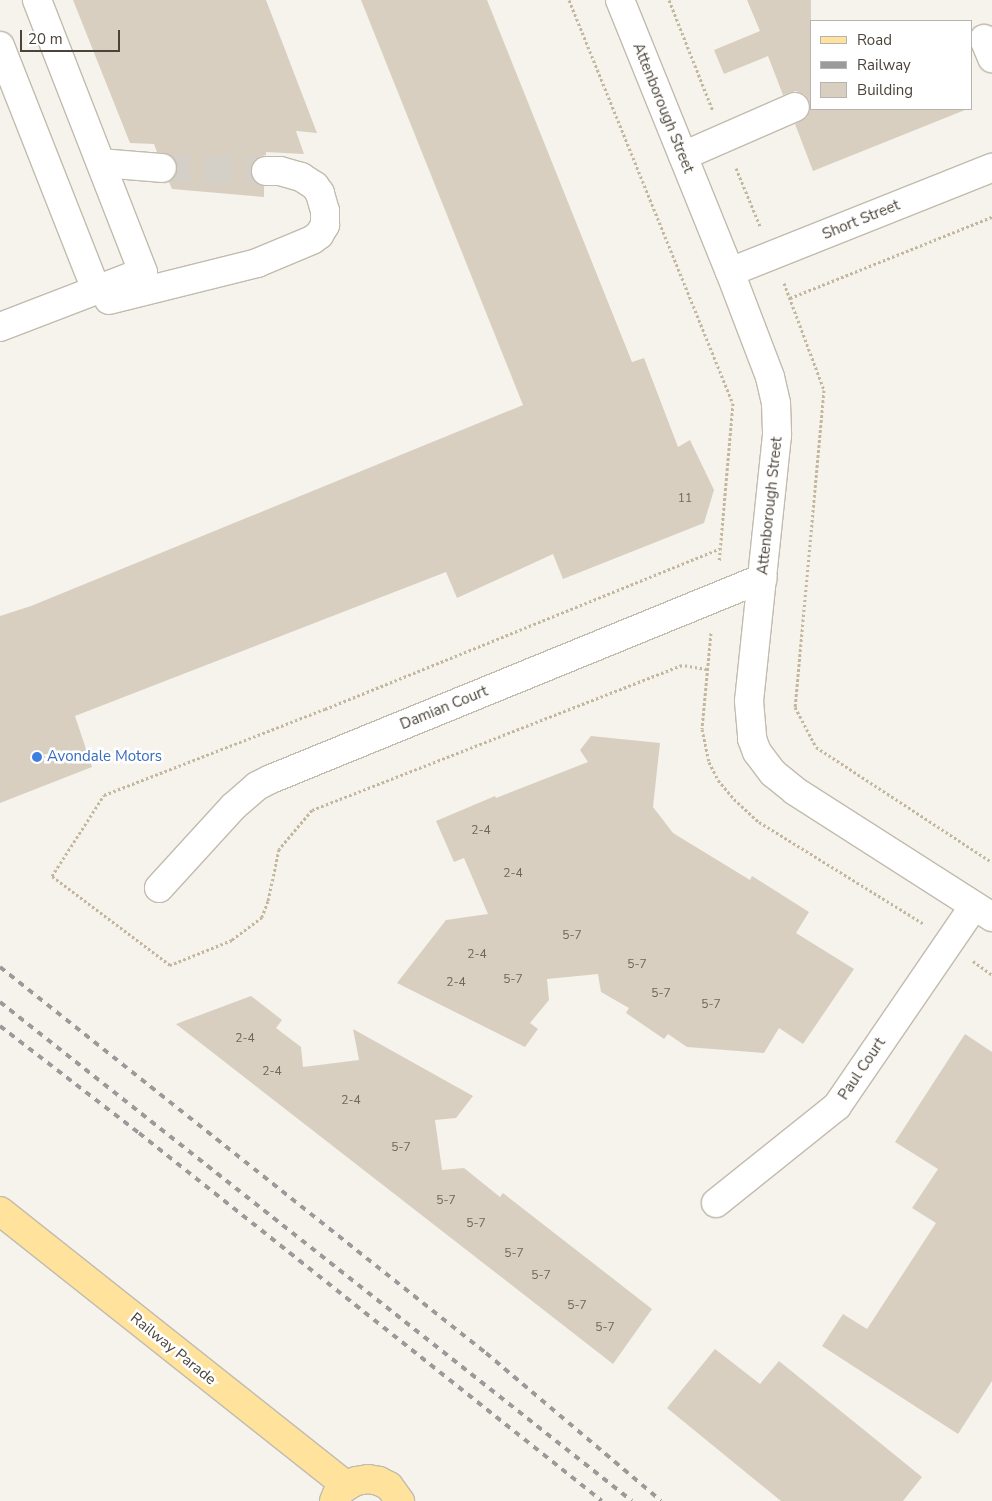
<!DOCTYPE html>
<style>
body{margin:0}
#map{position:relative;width:992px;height:1501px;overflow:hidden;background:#f6f3ec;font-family:"Nunito Sans",sans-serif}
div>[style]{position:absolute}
.building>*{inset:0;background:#d8cfc1}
.minor-tunnel>*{height:28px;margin-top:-14px;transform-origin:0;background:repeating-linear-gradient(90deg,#d4d0c8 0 28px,transparent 0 42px)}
.path>*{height:3px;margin-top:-1.5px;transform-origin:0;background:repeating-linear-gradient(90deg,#c4b79f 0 2.5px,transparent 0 5px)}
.roads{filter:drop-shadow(1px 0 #c2bbae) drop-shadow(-1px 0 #c2bbae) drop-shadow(0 1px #c2bbae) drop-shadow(0 -1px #c2bbae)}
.minor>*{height:28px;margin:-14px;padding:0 14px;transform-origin:14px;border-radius:14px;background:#fff}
.major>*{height:28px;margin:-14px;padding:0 14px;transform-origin:14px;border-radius:14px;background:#ffe39c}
.rail>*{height:4px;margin-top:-2px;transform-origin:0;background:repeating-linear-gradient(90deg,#9a9a9a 0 6px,transparent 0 12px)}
.dots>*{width:14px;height:14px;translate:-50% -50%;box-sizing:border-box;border:2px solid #fff;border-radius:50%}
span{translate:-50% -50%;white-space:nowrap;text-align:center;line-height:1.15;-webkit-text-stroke:5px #fff;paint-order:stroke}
.number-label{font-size:12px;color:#6e675b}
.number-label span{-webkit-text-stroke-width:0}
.street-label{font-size:15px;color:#4b4439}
.shop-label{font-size:15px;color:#366cbe}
.left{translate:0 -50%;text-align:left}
.legend{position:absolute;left:810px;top:20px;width:162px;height:90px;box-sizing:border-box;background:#fff;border:1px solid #b7b4b0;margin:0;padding:6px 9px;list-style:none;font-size:15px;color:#4b4439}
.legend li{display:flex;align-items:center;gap:10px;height:25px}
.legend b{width:25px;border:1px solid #b7b4b0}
.scale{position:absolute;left:20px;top:30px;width:100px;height:22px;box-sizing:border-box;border:2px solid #4b4439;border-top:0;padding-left:6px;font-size:15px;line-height:18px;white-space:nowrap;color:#4b4439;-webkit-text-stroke:4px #fff;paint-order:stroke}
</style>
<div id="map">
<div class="building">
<div style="clip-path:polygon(73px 0,266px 0,317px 133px,296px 131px,304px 154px,266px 152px,266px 155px,259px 157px,253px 163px,250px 171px,252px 178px,258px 184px,264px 186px,264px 197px,172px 189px,169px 182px,175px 176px,177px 170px,176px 161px,170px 155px,157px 152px,154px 144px,130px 143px)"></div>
<div style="clip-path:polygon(361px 0,487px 0,632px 362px,644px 358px,678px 447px,690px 440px,714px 490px,704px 523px,563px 579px,553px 554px,457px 598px,446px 572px,75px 716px,92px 767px,0 803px,0 616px,31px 606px,523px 405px)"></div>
<div style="clip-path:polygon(747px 0,811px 0,811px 109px,965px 110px,813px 171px,795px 124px,807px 117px,810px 109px,809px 101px,805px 95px,796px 91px,783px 95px,768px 56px,724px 74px,714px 50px,760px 31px)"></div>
<div style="clip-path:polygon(591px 736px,660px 743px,653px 807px,673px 833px,750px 880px,752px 876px,809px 912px,796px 933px,854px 969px,803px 1044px,779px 1028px,764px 1053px,687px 1047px,668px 1034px,664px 1039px,626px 1013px,629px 1008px,601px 992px,598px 974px,547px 979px,549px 1000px,530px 1023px,538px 1029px,525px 1047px,397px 983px,446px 920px,488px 914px,464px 858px,454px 862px,436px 821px,495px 796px,496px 798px,588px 762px,580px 750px)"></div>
<div style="clip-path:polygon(251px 996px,282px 1020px,276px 1028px,301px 1047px,303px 1067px,359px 1060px,353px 1029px,473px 1096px,456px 1118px,435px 1120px,442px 1170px,464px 1168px,500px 1197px,503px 1193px,652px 1309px,613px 1364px,176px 1024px)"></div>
<div style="clip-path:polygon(965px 1034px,992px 1052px,992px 1381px,958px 1434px,822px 1346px,843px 1314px,867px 1329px,936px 1223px,912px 1208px,938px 1169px,895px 1142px)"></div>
<div style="clip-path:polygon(715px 1349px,760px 1384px,779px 1361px,922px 1477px,903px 1501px,781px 1501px,667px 1408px)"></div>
</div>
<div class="minor-tunnel">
<div style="left:162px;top:168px;width:104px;rotate:1.7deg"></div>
</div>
<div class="path">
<div style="left:569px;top:0;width:435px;rotate:67.9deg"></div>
<div style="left:733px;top:403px;width:160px;rotate:95deg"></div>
<div style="left:669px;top:0;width:119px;rotate:68.4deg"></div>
<div style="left:736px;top:168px;width:63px;rotate:67.5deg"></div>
<div style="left:784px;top:283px;width:114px;rotate:69.5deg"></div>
<div style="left:824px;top:390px;width:318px;rotate:95.2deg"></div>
<div style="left:795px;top:707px;width:45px;rotate:62.3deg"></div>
<div style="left:816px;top:747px;width:210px;rotate:33.2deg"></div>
<div style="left:790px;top:298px;width:218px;rotate:-21.9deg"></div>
<div style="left:711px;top:633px;width:96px;rotate:95.4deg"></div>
<div style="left:702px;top:729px;width:34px;rotate:78deg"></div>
<div style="left:709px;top:762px;width:20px;rotate:63deg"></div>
<div style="left:718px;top:780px;width:25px;rotate:50deg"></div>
<div style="left:734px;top:799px;width:34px;rotate:43deg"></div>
<div style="left:759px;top:822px;width:194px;rotate:31.7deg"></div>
<div style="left:707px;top:669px;width:25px;rotate:-171deg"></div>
<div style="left:682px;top:665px;width:397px;rotate:158.6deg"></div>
<div style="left:312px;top:810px;width:51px;rotate:130.2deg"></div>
<div style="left:279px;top:849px;width:53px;rotate:101.9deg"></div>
<div style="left:268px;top:901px;width:17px;rotate:111deg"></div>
<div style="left:262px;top:917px;width:38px;rotate:143deg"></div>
<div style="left:232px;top:940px;width:67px;rotate:158deg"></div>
<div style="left:170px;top:965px;width:148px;rotate:-143deg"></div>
<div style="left:52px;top:876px;width:96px;rotate:-57.3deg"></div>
<div style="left:104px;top:795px;width:237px;rotate:-21.3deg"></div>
<div style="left:325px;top:709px;width:426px;rotate:-22.1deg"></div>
<div style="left:973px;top:961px;width:24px;rotate:36deg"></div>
</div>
<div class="roads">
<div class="minor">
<div style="left:620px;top:0;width:293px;rotate:68deg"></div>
<div style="left:730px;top:272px;width:112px;rotate:69.1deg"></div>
<div style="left:770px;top:377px;width:27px;rotate:77deg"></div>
<div style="left:776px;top:403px;width:32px;rotate:88deg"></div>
<div style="left:777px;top:435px;width:267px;rotate:96deg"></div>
<div style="left:749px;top:701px;width:38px;rotate:85deg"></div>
<div style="left:752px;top:739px;width:14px;rotate:69deg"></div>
<div style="left:757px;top:752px;width:26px;rotate:53deg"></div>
<div style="left:773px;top:773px;width:28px;rotate:39deg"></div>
<div style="left:795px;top:791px;width:234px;rotate:32.6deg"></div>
<div style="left:984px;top:39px;width:21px;rotate:67deg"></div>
<div style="left:0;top:46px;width:262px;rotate:68.5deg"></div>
<div style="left:683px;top:156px;width:122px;rotate:-23.6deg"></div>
<div style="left:101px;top:163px;width:61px;rotate:4.7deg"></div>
<div style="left:730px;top:272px;width:282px;rotate:-21.7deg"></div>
<div style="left:109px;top:300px;width:153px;rotate:-14deg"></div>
<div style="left:257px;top:263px;width:60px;rotate:-22.7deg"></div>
<div style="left:312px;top:240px;width:9px;rotate:-36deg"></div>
<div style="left:319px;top:235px;width:12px;rotate:-59deg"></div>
<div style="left:325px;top:225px;width:14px;rotate:-90deg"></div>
<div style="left:325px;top:211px;width:19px;rotate:-106deg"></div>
<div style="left:320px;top:193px;width:9px;rotate:-126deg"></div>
<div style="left:315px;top:186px;width:17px;rotate:-147deg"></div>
<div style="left:301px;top:177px;width:22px;rotate:-164deg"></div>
<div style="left:280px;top:171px;width:14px;rotate:180deg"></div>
<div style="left:0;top:327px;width:153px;rotate:-21deg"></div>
<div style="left:143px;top:272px;width:292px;rotate:-111.3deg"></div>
<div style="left:159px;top:888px;width:111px;rotate:-47.6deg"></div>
<div style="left:234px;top:806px;width:30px;rotate:-41deg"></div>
<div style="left:257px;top:786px;width:16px;rotate:-27deg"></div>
<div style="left:271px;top:779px;width:531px;rotate:-22.22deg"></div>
<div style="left:716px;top:1203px;width:155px;rotate:-38.7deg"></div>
<div style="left:837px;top:1106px;width:242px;rotate:-55.6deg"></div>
</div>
<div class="major">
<div style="left:0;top:1211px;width:443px;rotate:38.4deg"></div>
<div style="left:334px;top:1501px;width:8px;rotate:-67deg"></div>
<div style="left:337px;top:1494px;width:13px;rotate:-39deg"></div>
<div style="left:347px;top:1486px;width:10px;rotate:-29deg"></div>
<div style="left:356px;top:1481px;width:12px;rotate:-9deg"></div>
<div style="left:368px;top:1479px;width:11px;rotate:10deg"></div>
<div style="left:379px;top:1481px;width:11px;rotate:27deg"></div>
<div style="left:389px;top:1486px;width:19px;rotate:54deg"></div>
</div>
</div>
<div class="rail">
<div style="left:0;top:967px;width:621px;rotate:38.46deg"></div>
<div style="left:486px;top:1353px;width:229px;rotate:40.2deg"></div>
<div style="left:0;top:1002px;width:805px;rotate:38.29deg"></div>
<div style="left:0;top:1026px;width:175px;rotate:37.6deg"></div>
<div style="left:139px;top:1133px;width:591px;rotate:38.48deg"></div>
</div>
<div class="dots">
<div style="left:37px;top:757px;background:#3f7fe0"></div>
</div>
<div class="number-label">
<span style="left:685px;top:499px">11</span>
<span style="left:481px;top:831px">2-4</span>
<span style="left:513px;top:874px">2-4</span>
<span style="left:572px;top:936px">5-7</span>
<span style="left:477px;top:955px">2-4</span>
<span style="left:637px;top:965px">5-7</span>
<span style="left:513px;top:980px">5-7</span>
<span style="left:456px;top:983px">2-4</span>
<span style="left:661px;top:994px">5-7</span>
<span style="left:711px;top:1005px">5-7</span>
<span style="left:245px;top:1039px">2-4</span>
<span style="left:272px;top:1072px">2-4</span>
<span style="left:351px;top:1101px">2-4</span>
<span style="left:401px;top:1148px">5-7</span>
<span style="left:446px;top:1201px">5-7</span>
<span style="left:476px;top:1224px">5-7</span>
<span style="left:514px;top:1254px">5-7</span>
<span style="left:541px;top:1276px">5-7</span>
<span style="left:577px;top:1306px">5-7</span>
<span style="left:605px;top:1328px">5-7</span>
</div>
<div class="street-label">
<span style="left:663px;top:108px;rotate:68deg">Attenborough Street</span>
<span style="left:861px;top:220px;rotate:-22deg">Short Street</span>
<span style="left:770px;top:506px;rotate:-84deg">Attenborough Street</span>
<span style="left:444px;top:708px;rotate:-22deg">Damian Court</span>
<span style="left:862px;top:1069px;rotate:-56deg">Paul Court</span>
<span style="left:173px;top:1349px;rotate:39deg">Railway Parade</span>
</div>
<div class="shop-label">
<span class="left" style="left:47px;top:757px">Avondale Motors</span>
</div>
<ul class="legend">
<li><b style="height:6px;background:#ffe39c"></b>Road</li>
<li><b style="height:6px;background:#9a9a9a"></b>Railway</li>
<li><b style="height:14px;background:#d8cfc1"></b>Building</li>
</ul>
<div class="scale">20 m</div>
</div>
